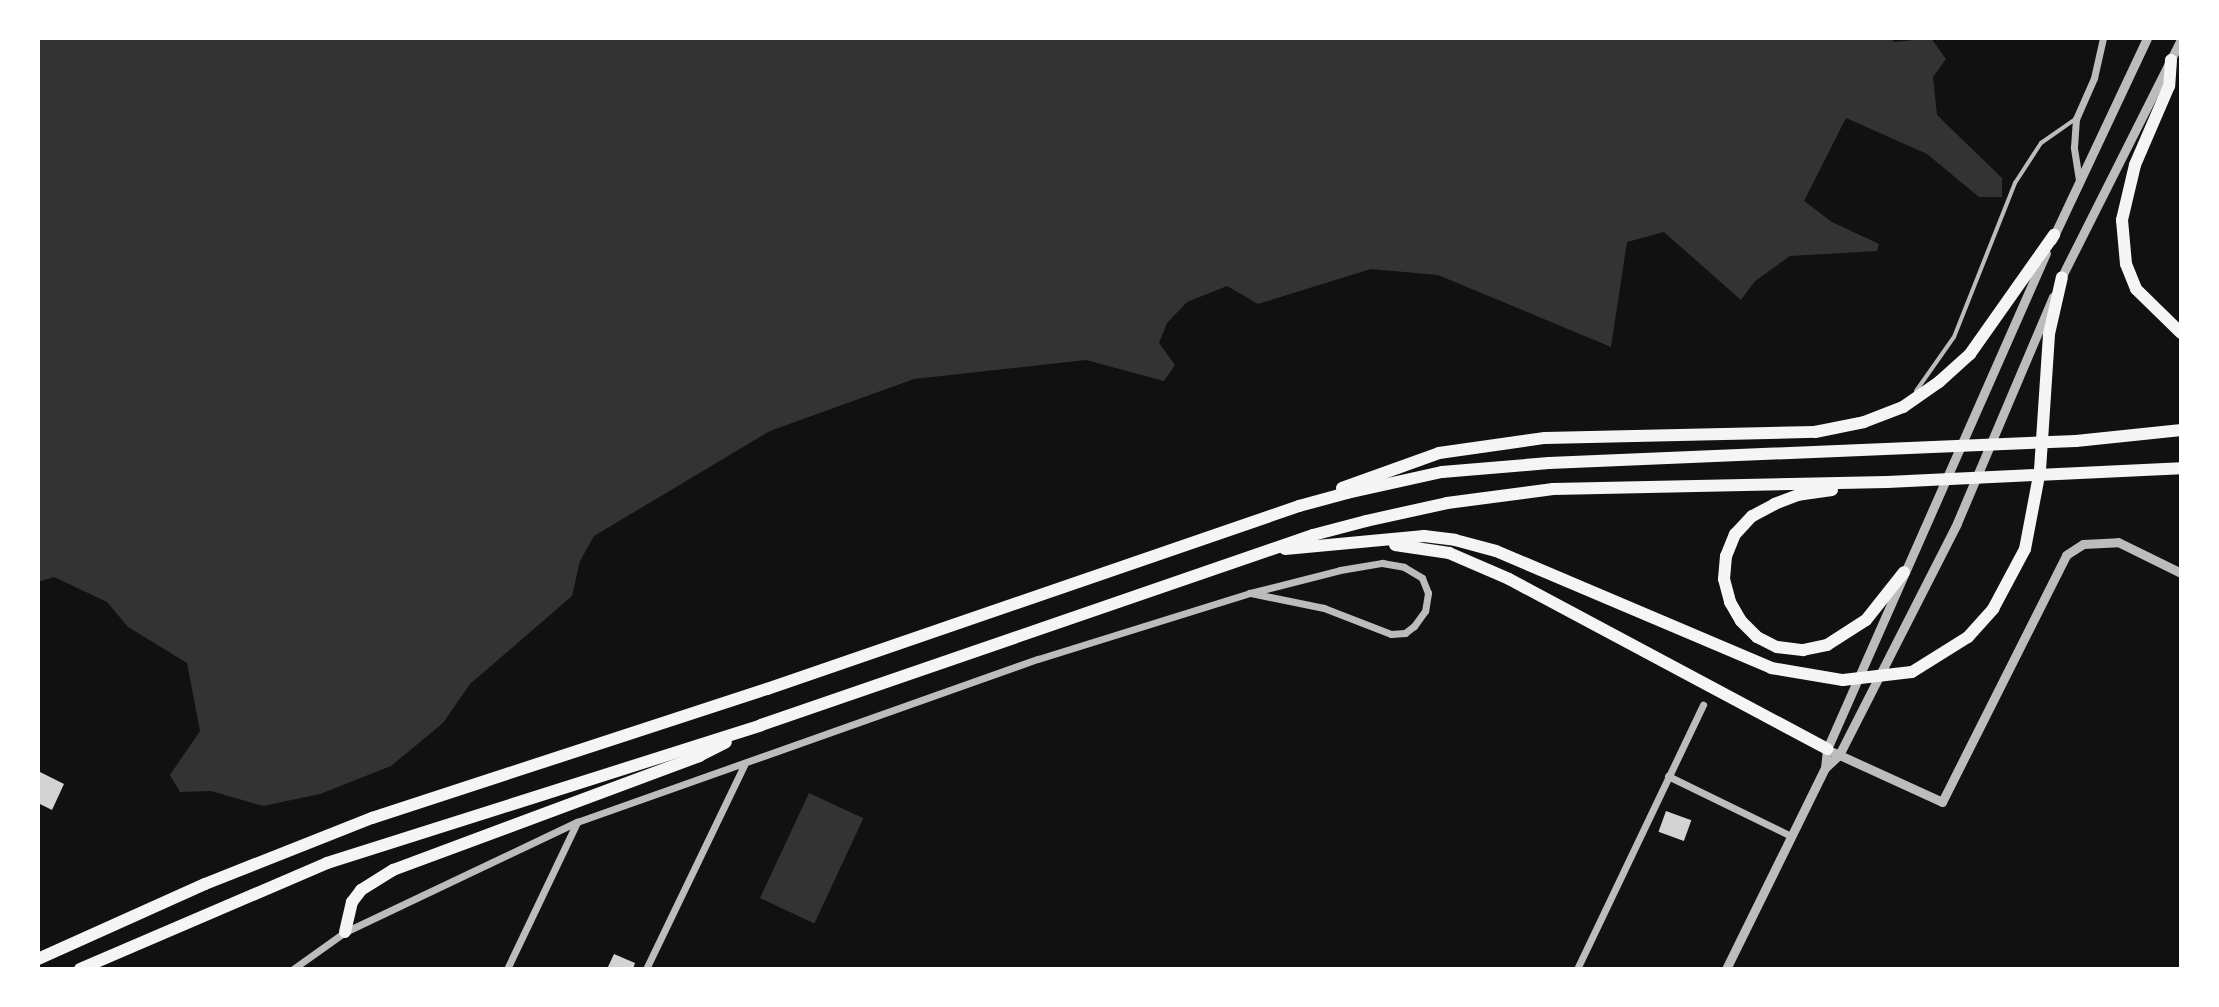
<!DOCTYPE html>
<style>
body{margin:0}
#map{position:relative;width:2219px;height:1007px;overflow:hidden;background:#111;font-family:"Source Serif 4",serif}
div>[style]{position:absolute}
.water>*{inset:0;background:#333;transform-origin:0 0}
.building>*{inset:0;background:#d3d3d3;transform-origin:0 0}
.service>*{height:4px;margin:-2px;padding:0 2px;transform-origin:2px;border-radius:2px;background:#bcbcbc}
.minor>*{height:7px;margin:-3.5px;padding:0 3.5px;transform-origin:3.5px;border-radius:3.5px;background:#bcbcbc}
.tertiary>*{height:9px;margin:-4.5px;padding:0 4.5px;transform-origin:4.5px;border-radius:4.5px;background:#bcbcbc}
.trunk>*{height:12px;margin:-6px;padding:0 6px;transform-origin:6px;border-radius:6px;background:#f5f5f5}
span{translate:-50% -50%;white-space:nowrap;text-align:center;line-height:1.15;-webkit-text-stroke:6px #fff;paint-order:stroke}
.frame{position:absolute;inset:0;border:40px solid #fff;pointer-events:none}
</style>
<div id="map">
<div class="water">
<div style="clip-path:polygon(38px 38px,1889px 38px,1895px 42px,1931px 38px,1946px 59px,1933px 77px,1937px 115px,2002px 178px,2002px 197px,1979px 197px,1927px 154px,1846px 118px,1804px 201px,1832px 222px,1879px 244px,1877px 251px,1790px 256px,1755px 281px,1741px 300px,1664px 232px,1627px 242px,1611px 347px,1438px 275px,1371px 269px,1258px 304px,1227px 286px,1187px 302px,1167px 323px,1159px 343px,1175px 365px,1164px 381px,1086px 360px,914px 379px,770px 431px,594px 536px,580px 561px,572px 596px,470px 684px,443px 723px,391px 766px,320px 794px,263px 806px,211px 791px,180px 792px,170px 775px,200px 731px,187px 663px,128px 627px,107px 602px,54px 577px,38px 582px)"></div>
<div style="left:809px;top:793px;width:60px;height:116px;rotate:25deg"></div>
</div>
<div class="building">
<div style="clip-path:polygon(38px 771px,64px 784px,52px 810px,40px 804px,38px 809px)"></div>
<div style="left:1666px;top:811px;width:27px;height:22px;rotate:20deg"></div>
<div style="clip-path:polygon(614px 954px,635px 963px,633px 969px,607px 969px)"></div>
</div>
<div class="service">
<div style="left:1916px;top:391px;width:66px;rotate:-54.9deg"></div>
<div style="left:1954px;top:337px;width:166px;rotate:-68.4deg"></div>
<div style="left:2015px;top:183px;width:48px;rotate:-57deg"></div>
<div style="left:2041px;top:143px;width:40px;rotate:-34.9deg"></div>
</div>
<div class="minor">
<div style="left:2079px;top:180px;width:33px;rotate:-99deg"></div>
<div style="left:2074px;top:147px;width:28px;rotate:-86deg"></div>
<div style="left:2076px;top:119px;width:45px;rotate:-66.3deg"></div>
<div style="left:2094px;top:78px;width:41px;rotate:-77.3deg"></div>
<div style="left:1668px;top:776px;width:137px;rotate:26deg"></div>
<div style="left:293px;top:969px;width:64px;rotate:-35.4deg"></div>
<div style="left:345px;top:932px;width:257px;rotate:-25.4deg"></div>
<div style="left:577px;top:822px;width:489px;rotate:-19.5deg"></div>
<div style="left:1038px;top:659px;width:222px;rotate:-17.3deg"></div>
<div style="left:1250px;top:593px;width:93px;rotate:-14.3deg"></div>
<div style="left:1340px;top:570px;width:43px;rotate:-9.5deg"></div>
<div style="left:1382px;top:563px;width:22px;rotate:10deg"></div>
<div style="left:1404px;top:567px;width:21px;rotate:31deg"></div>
<div style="left:1422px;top:578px;width:16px;rotate:68deg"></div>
<div style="left:1428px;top:593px;width:18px;rotate:99deg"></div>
<div style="left:1425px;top:611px;width:19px;rotate:126deg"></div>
<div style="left:1414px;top:626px;width:11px;rotate:142deg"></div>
<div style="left:1405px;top:633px;width:14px;rotate:176deg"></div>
<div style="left:1391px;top:634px;width:72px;rotate:-158.8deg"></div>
<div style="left:1324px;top:608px;width:76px;rotate:-168.5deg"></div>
<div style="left:507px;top:969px;width:163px;rotate:-64.5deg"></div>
<div style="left:646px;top:969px;width:226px;rotate:-64.3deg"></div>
<div style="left:1577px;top:969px;width:293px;rotate:-64.5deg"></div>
</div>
<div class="tertiary">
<div style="left:2052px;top:240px;width:223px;rotate:-64.8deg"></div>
<div style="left:2060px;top:280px;width:270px;rotate:-63.3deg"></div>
<div style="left:1833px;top:752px;width:120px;rotate:24.6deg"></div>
<div style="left:1942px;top:802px;width:276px;rotate:-63.3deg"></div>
<div style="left:2066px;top:555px;width:20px;rotate:-33deg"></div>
<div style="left:2083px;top:544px;width:35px;rotate:-3deg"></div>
<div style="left:2118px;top:542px;width:70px;rotate:26.2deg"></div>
<div style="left:1825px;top:768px;width:19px;rotate:-84deg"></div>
<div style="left:1827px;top:749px;width:542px;rotate:-66.18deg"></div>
<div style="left:1726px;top:969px;width:224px;rotate:-63.8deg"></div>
<div style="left:1825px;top:768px;width:19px;rotate:-43deg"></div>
<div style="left:1839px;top:755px;width:260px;rotate:-63deg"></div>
<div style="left:1957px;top:523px;width:246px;rotate:-67deg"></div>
</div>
<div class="trunk">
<div style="left:2171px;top:60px;width:26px;rotate:94deg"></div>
<div style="left:2169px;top:86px;width:86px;rotate:113.3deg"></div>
<div style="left:2135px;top:165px;width:57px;rotate:103.3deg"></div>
<div style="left:2122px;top:220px;width:44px;rotate:84.8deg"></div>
<div style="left:2126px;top:264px;width:27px;rotate:68deg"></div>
<div style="left:2136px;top:289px;width:63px;rotate:44.4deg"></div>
<div style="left:1342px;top:488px;width:103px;rotate:-19.8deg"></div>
<div style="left:1439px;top:453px;width:107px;rotate:-8.1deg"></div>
<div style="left:1545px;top:438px;width:270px;rotate:-1.3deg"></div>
<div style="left:1815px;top:432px;width:50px;rotate:-11.5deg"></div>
<div style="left:1864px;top:422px;width:42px;rotate:-21deg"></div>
<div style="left:1903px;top:407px;width:44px;rotate:-34.8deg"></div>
<div style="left:1939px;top:382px;width:42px;rotate:-42.1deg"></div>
<div style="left:1970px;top:354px;width:146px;rotate:-54.8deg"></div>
<div style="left:1832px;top:490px;width:34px;rotate:172deg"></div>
<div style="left:1798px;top:495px;width:25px;rotate:159deg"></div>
<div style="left:1775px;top:504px;width:26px;rotate:152deg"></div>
<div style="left:1752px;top:516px;width:25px;rotate:133deg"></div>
<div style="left:1735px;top:534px;width:24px;rotate:112deg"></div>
<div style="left:1726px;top:556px;width:23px;rotate:95deg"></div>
<div style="left:1724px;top:579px;width:24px;rotate:75deg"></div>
<div style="left:1730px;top:602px;width:22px;rotate:60deg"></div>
<div style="left:1741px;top:621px;width:23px;rotate:45deg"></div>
<div style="left:1757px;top:637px;width:22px;rotate:27deg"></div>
<div style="left:1777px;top:647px;width:26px;rotate:7deg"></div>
<div style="left:1803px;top:650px;width:25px;rotate:-12deg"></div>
<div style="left:1827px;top:645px;width:46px;rotate:-32.7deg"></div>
<div style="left:1866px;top:620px;width:61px;rotate:-51.6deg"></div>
<div style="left:1395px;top:545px;width:55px;rotate:8.4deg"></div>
<div style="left:1449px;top:553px;width:65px;rotate:23.4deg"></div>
<div style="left:1509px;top:579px;width:361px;rotate:28.1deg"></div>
<div style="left:1285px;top:549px;width:140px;rotate:-5.3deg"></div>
<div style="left:1424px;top:536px;width:31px;rotate:7deg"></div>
<div style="left:1455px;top:540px;width:42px;rotate:15deg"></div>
<div style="left:1496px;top:551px;width:299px;rotate:23deg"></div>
<div style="left:1771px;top:668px;width:73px;rotate:9.5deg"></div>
<div style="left:1843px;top:680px;width:69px;rotate:-6.6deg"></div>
<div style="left:1912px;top:672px;width:66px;rotate:-32deg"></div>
<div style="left:1968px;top:637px;width:38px;rotate:-48deg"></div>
<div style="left:1993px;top:609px;width:68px;rotate:-61.9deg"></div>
<div style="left:2025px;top:549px;width:80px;rotate:-79.2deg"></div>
<div style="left:2040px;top:470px;width:136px;rotate:-86.2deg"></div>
<div style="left:2049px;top:334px;width:58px;rotate:-77.2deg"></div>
<div style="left:345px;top:932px;width:31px;rotate:-77deg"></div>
<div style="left:352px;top:902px;width:15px;rotate:-53deg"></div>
<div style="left:361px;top:890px;width:38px;rotate:-32deg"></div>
<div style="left:393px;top:870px;width:327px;rotate:-20.4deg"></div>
<div style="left:699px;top:756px;width:30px;rotate:-27deg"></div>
<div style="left:38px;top:959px;width:183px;rotate:-24.2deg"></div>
<div style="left:205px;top:884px;width:180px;rotate:-21.6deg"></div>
<div style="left:372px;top:818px;width:416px;rotate:-18.1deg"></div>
<div style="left:767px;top:689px;width:563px;rotate:-18.98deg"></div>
<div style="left:1299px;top:506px;width:50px;rotate:-15.2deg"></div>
<div style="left:1347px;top:493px;width:97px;rotate:-12.5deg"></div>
<div style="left:1442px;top:472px;width:107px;rotate:-4.8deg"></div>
<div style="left:1549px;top:463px;width:527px;rotate:-2.39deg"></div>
<div style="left:2076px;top:441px;width:106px;rotate:-6deg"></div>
<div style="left:80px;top:969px;width:269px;rotate:-23.2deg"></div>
<div style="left:327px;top:863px;width:455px;rotate:-17.6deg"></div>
<div style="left:761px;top:725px;width:584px;rotate:-18.99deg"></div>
<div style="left:1313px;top:535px;width:55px;rotate:-14.8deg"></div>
<div style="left:1366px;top:521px;width:83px;rotate:-12.5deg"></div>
<div style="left:1447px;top:503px;width:107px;rotate:-7.5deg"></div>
<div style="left:1553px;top:489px;width:334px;rotate:-1.2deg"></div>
<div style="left:1887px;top:482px;width:294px;rotate:-2.7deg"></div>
</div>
<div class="frame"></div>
</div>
